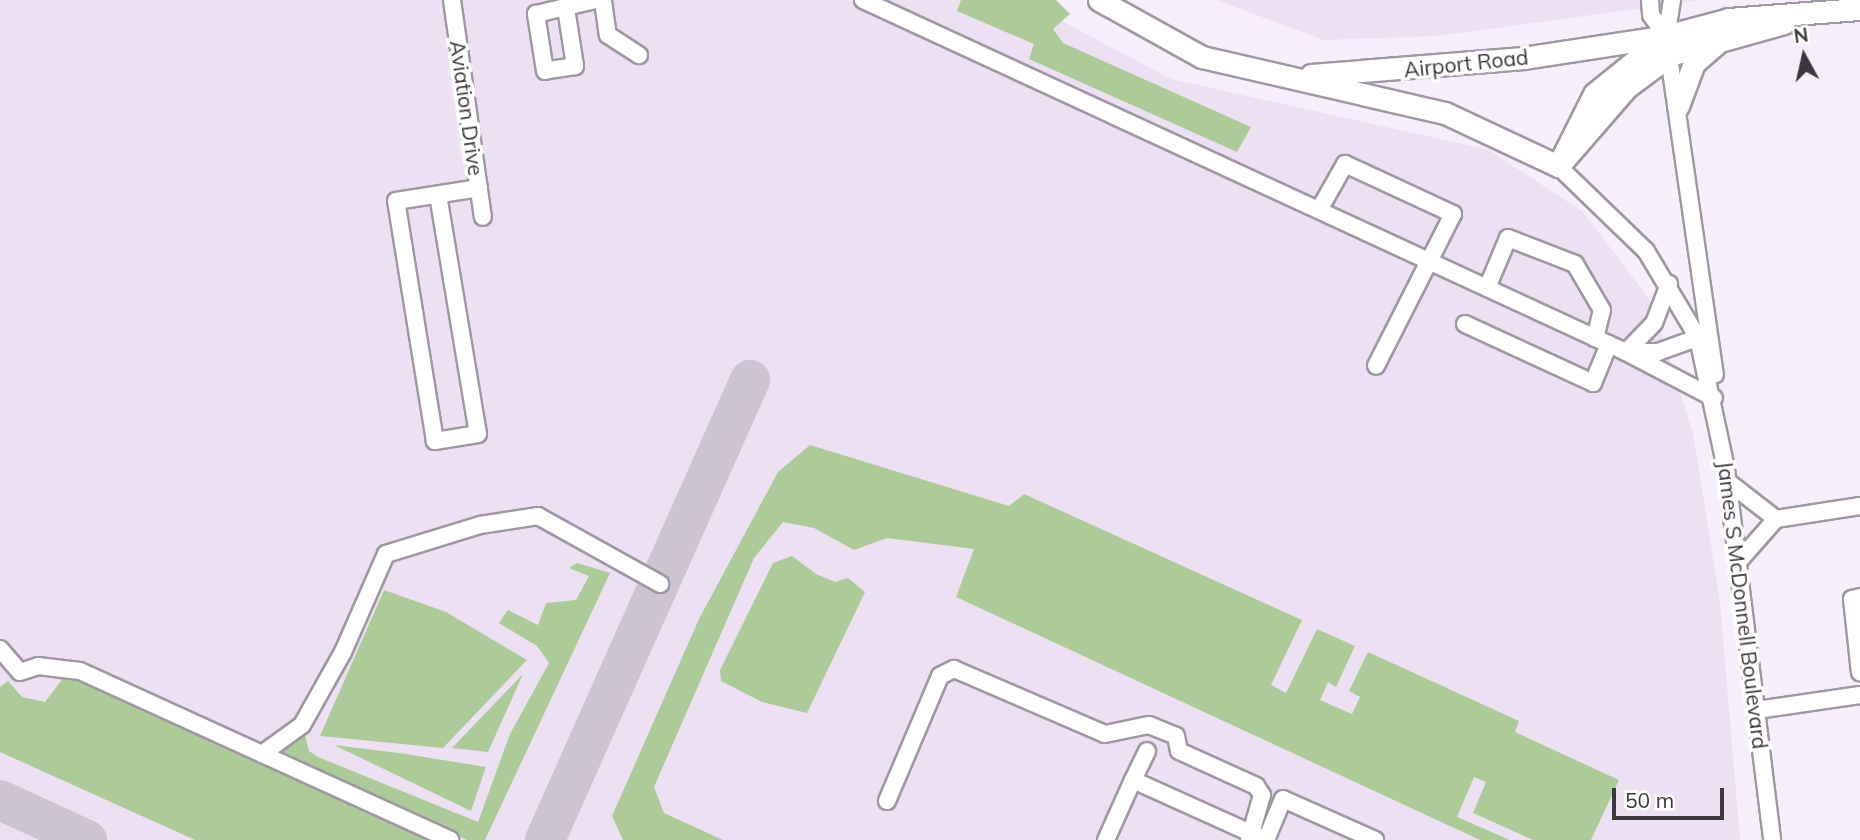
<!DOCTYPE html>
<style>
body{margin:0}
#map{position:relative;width:1860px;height:840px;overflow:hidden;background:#f7eefb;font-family:Mulish,sans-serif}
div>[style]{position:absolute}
.built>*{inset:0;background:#ede0f2}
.green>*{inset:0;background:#adcb99}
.taxiway>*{height:40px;margin:-20px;padding:0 20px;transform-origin:20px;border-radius:20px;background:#ccc4d0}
.roads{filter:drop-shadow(2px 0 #9f97a2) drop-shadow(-2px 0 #9f97a2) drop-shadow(0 2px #9f97a2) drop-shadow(0 -2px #9f97a2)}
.minor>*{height:16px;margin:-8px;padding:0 8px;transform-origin:8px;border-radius:8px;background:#fff}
.major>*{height:21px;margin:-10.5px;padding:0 10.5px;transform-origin:10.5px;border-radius:10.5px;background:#fff}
span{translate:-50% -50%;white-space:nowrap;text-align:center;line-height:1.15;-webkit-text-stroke:7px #fff;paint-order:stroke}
.street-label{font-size:21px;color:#3b373c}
.north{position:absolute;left:1769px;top:21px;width:70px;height:70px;-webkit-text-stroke:5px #fff;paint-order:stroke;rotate:352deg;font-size:19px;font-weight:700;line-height:28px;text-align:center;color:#3b373c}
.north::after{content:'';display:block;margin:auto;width:24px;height:32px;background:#3b373c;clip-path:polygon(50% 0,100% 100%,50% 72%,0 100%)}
.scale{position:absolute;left:1612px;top:788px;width:112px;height:32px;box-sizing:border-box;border:4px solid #3b373c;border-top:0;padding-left:9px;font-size:21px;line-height:24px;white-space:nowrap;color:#3b373c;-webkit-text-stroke:5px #fff;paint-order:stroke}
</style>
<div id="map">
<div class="built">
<div style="clip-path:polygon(0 0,1041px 0,1062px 21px,1171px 79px,1489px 150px,1583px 212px,1652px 303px,1693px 433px,1720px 602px,1740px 840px,0 840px)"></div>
<div style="clip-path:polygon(1216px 0,1702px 0,1437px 36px,1324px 40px)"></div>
</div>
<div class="green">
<div style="clip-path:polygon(961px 0,1056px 0,1070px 14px,1053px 29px,1063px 43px,1251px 127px,1237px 152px,1029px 59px,1034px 44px,957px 11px)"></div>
<div style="clip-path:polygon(810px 445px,1009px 506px,1024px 494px,1302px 620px,1271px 685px,1286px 693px,1317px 629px,1355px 646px,1336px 687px,1328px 682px,1320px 700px,1352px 714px,1360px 697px,1349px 691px,1368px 652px,1519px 721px,1515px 732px,1619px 780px,1591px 840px,1533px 840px,1473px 813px,1486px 782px,1474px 777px,1457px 817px,1510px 840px,1480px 840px,956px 597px,974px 549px,887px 538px,854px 550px,814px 528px,783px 522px,754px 558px,654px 787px,664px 813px,723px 840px,623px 840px,612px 816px,699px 619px,778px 472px)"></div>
<div style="clip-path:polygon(792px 556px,816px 574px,835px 582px,848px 578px,865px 592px,807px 713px,762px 702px,721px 681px,720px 670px,773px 563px)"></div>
<div style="clip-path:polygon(577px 563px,610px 573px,485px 840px,467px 840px,281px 755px,291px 740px,305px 735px,309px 751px,318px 757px,478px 822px,510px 734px,549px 663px,537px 646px,499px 623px,508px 610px,538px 625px,546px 603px,576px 600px,589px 576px,569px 568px)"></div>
<div style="clip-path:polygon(384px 590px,446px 612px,527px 660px,443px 748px,320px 736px)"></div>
<div style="clip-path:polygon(55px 670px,171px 720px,433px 840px,195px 840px,0 752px,0 687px,8px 681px,22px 697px,45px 702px,61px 681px)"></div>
<div style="clip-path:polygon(523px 674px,488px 752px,452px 748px)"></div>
<div style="clip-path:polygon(334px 745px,406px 754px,486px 767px,471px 811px)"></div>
</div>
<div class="taxiway">
<div style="left:0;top:800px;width:96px;rotate:24.7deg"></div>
<div style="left:545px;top:840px;width:504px;rotate:-65.98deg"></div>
</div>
<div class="roads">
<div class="minor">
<div style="left:452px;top:0;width:219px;rotate:81.9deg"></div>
<div style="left:863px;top:0;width:840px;rotate:24.77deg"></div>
<div style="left:1626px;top:352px;width:99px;rotate:27.6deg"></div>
<div style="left:1650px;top:0;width:15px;rotate:86deg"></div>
<div style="left:1651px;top:15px;width:26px;rotate:54deg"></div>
<div style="left:1672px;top:0;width:36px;rotate:99deg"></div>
<div style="left:1666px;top:36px;width:342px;rotate:81.8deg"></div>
<div style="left:603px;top:1px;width:34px;rotate:82deg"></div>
<div style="left:608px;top:35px;width:37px;rotate:33deg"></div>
<div style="left:566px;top:8px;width:59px;rotate:81.2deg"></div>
<div style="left:575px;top:66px;width:30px;rotate:171deg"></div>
<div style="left:545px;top:71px;width:58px;rotate:-99deg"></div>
<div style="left:536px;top:14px;width:61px;rotate:-13.3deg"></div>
<div style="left:1558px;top:166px;width:122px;rotate:44deg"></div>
<div style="left:1646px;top:251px;width:101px;rotate:59.1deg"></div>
<div style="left:1698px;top:338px;width:134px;rotate:77.9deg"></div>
<div style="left:1726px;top:469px;width:374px;rotate:82.9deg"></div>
<div style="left:438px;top:195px;width:242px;rotate:80.5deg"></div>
<div style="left:478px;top:434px;width:44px;rotate:170.8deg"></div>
<div style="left:435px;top:441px;width:243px;rotate:-99.2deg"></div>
<div style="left:396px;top:201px;width:84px;rotate:-8.9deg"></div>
<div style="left:1319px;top:210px;width:53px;rotate:-60.5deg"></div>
<div style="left:1345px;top:164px;width:119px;rotate:24.8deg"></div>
<div style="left:1453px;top:214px;width:170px;rotate:116.9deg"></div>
<div style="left:1487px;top:288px;width:54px;rotate:-67.2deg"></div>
<div style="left:1508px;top:238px;width:72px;rotate:21.2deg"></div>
<div style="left:1575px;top:264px;width:53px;rotate:59.6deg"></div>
<div style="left:1602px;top:310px;width:29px;rotate:104deg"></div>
<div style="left:1465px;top:324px;width:141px;rotate:24.7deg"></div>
<div style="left:1593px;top:383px;width:42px;rotate:-67.7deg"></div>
<div style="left:1626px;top:352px;width:40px;rotate:-46deg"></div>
<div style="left:1654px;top:323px;width:42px;rotate:-69deg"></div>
<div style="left:1628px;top:352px;width:30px"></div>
<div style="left:1658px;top:352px;width:53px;rotate:-19.8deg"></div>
<div style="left:1727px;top:481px;width:62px;rotate:37.8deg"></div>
<div style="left:1776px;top:519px;width:57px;rotate:131.5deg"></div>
<div style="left:1776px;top:519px;width:85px;rotate:-8.8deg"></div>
<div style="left:1860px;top:597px;width:8px;rotate:166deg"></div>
<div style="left:1852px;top:599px;width:74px;rotate:83.8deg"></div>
<div style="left:0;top:649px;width:30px;rotate:49deg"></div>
<div style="left:20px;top:672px;width:19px;rotate:-18deg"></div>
<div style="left:38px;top:666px;width:42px;rotate:6.8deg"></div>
<div style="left:80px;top:671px;width:407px;rotate:24.5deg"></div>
<div style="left:1757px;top:710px;width:104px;rotate:-8.3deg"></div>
<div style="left:262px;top:754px;width:49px;rotate:-35.9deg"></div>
<div style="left:302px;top:725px;width:84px;rotate:-60.7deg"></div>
<div style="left:343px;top:652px;width:107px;rotate:-66.3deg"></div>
<div style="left:386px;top:554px;width:98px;rotate:-17.1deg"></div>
<div style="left:480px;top:525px;width:59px;rotate:-8.8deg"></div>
<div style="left:538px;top:516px;width:140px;rotate:29.1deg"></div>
<div style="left:1133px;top:780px;width:32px;rotate:-64deg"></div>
<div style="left:887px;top:801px;width:136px;rotate:-67deg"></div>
<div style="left:940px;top:676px;width:16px;rotate:-27deg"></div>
<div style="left:954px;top:669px;width:164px;rotate:23.3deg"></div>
<div style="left:1105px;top:734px;width:45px;rotate:-11.6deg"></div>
<div style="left:1149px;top:725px;width:29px;rotate:22deg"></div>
<div style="left:1176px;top:736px;width:15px;rotate:79deg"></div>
<div style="left:1179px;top:751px;width:85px;rotate:24.4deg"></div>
<div style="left:1256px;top:786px;width:11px;rotate:56deg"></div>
<div style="left:1262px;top:795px;width:47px;rotate:106.1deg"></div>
<div style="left:1106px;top:840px;width:66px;rotate:-65.8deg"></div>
<div style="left:1133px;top:780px;width:146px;rotate:24.3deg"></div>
<div style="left:1266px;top:840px;width:44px;rotate:-67.5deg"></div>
<div style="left:1283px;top:799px;width:101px;rotate:24deg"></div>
</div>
<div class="major">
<div style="left:1099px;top:0;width:118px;rotate:29deg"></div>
<div style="left:1202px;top:57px;width:249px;rotate:13deg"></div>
<div style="left:1445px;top:113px;width:125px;rotate:25.1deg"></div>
<div style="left:1311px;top:75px;width:213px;rotate:-4.6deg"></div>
<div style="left:1523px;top:58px;width:145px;rotate:-8.7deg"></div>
<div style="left:1678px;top:106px;width:46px;rotate:-69.6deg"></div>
<div style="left:1694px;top:63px;width:29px;rotate:-41deg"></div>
<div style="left:1562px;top:162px;width:99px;rotate:-49.1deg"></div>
<div style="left:1627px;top:87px;width:54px;rotate:-36.7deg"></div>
<div style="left:1670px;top:55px;width:118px;rotate:-15.7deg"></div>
<div style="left:1558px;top:166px;width:80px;rotate:-63.4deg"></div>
<div style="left:1594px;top:94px;width:92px;rotate:-38.9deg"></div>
<div style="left:1666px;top:36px;width:65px;rotate:-15.1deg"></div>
<div style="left:1729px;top:19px;width:131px;rotate:-4.4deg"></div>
</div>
</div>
<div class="street-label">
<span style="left:1466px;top:63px;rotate:-6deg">Airport Road</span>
<span style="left:467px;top:108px;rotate:82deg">Aviation Drive</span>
<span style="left:1743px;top:605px;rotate:83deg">James S McDonnell Boulevard</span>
</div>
<div class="north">N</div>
<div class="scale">50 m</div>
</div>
